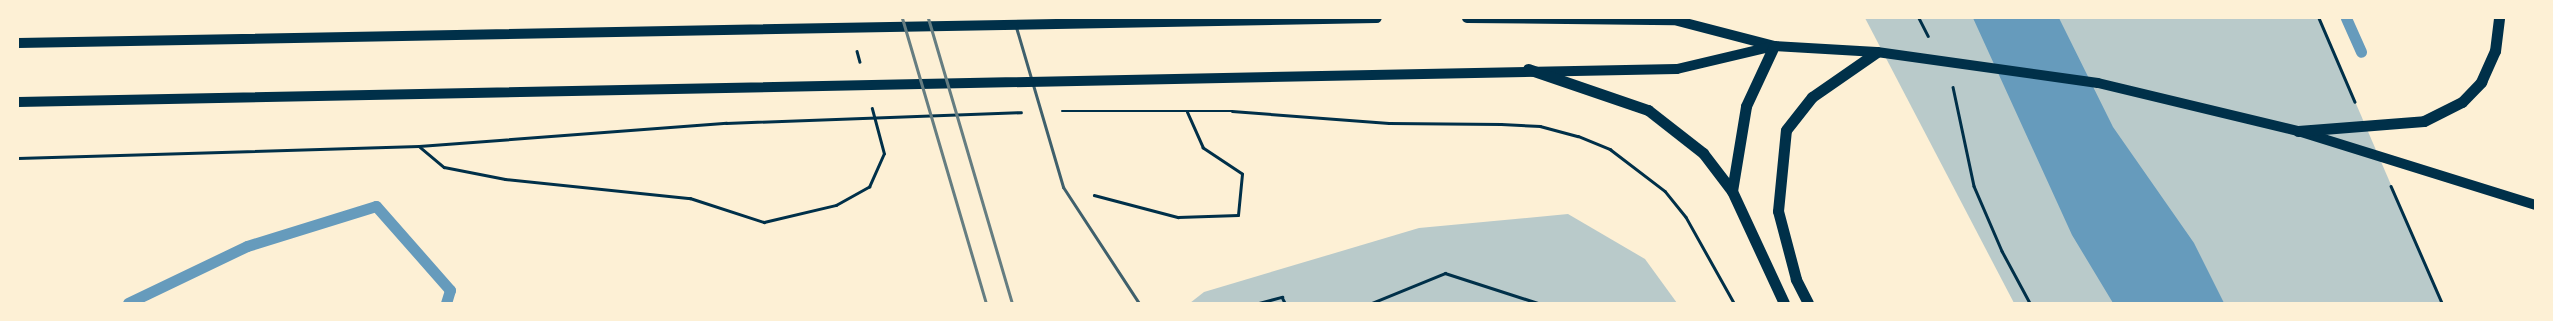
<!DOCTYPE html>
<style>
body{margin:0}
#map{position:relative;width:2553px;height:321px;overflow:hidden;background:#fdf0d5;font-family:"Titillium Web",sans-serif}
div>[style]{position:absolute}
.green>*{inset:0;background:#b9caca}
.water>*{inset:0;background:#669bbc}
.stream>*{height:11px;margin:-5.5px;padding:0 5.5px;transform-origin:5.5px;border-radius:5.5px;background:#669bbc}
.path>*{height:2.5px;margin:-1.25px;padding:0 1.25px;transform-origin:1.25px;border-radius:1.25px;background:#003049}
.service>*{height:3px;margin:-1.5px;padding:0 1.5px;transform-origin:1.5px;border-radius:1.5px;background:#3f606c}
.primary>*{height:10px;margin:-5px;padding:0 5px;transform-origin:5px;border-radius:5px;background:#003049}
.trunk>*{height:11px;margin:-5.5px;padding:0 5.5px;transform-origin:5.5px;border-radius:5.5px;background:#003049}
.rail>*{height:3px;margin:-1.5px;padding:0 1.5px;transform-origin:1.5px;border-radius:1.5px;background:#657d81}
span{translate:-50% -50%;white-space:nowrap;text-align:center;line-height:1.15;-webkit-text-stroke:3px #fdf0d5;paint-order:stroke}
.frame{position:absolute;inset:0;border:19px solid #fdf0d5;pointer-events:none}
</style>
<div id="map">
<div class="green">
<div style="clip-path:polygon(1865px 18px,2319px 18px,2442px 303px,2014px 303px)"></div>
<div style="clip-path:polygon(1568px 214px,1645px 259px,1677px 303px,1190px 303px,1204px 292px,1419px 228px)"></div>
</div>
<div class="water">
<div style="clip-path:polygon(1973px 18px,2059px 18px,2113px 127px,2194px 243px,2224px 303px,2113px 303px,2072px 235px)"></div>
</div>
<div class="stream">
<div style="left:2346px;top:18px;width:37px;rotate:66deg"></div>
<div style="left:128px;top:303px;width:132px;rotate:-25.6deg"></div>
<div style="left:247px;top:246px;width:135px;rotate:-17.2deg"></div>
<div style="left:376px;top:206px;width:112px;rotate:48.6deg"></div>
<div style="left:450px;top:290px;width:14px;rotate:107deg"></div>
</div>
<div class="path">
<div style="left:1919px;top:18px;width:20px;rotate:63deg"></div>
<div style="left:2319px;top:18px;width:91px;rotate:66.8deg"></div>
<div style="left:857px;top:51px;width:11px;rotate:75deg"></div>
<div style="left:1953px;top:87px;width:101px;rotate:78deg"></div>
<div style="left:1974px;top:186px;width:71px;rotate:66.7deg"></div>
<div style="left:2002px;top:251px;width:59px;rotate:61.7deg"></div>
<div style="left:1062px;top:111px;width:170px"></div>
<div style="left:1232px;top:111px;width:157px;rotate:4.4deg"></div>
<div style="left:1389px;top:123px;width:112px;rotate:0.5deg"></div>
<div style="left:1501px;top:124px;width:39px;rotate:3deg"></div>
<div style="left:1540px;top:126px;width:39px;rotate:15deg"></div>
<div style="left:1578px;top:136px;width:35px;rotate:22deg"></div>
<div style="left:1610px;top:149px;width:69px;rotate:37.4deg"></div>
<div style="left:1665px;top:191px;width:33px;rotate:51deg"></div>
<div style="left:1686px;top:217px;width:98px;rotate:60.8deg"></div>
<div style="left:420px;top:147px;width:31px;rotate:40deg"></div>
<div style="left:444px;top:167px;width:62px;rotate:11.1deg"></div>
<div style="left:505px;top:179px;width:186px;rotate:5.9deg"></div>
<div style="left:690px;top:198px;width:78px;rotate:18deg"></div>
<div style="left:764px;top:222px;width:74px;rotate:-13.3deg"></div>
<div style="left:836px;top:205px;width:38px;rotate:-29deg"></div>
<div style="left:869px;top:187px;width:36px;rotate:-66deg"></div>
<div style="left:884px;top:154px;width:47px;rotate:-104.9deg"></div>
<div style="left:18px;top:158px;width:401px;rotate:-1.7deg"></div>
<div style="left:419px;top:146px;width:308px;rotate:-4.3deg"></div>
<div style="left:726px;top:123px;width:295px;rotate:-2.1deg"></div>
<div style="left:2391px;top:186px;width:128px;rotate:66.4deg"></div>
<div style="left:1094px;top:195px;width:87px;rotate:14.7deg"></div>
<div style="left:1178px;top:217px;width:60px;rotate:-1.9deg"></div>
<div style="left:1238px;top:215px;width:41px;rotate:-84.4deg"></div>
<div style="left:1242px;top:174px;width:47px;rotate:-146.3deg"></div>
<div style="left:1203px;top:148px;width:39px;rotate:-114deg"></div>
<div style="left:1259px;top:303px;width:24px;rotate:-15deg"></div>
<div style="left:1282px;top:297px;width:7px;rotate:63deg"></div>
<div style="left:1372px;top:303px;width:79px;rotate:-22.3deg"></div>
<div style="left:1445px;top:273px;width:98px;rotate:17.9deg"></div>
</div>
<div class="service">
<div style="left:1016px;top:27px;width:167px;rotate:73.6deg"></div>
<div style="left:1063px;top:187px;width:139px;rotate:56.8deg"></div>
</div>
<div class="primary">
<div style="left:1467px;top:18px;width:207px;rotate:0.6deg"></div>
<div style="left:1674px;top:20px;width:103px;rotate:14.6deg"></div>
<div style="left:1774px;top:46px;width:103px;rotate:3.3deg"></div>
<div style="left:1877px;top:52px;width:223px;rotate:8deg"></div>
<div style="left:2098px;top:83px;width:206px;rotate:13.5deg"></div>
<div style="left:2298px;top:131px;width:248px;rotate:17.3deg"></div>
<div style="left:18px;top:43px;width:1359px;rotate:-1.05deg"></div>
<div style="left:18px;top:102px;width:1659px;rotate:-1.14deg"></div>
<div style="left:1677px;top:69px;width:100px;rotate:-13.3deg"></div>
</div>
<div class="trunk">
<div style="left:1528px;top:69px;width:127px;rotate:18.9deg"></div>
<div style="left:1648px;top:110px;width:70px;rotate:38deg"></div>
<div style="left:1703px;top:153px;width:48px;rotate:52.7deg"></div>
<div style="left:1732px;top:191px;width:123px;rotate:65.1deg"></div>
<div style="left:2298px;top:131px;width:126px;rotate:-4.5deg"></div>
<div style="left:2424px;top:121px;width:42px;rotate:-26.6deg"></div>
<div style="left:2462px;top:102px;width:28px;rotate:-46deg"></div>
<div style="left:2481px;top:82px;width:34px;rotate:-66deg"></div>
<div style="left:2495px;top:51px;width:33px;rotate:-83deg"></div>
<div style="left:1732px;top:191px;width:86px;rotate:-80.6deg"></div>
<div style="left:1746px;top:106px;width:66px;rotate:-65deg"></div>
<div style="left:1808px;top:303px;width:27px;rotate:-117deg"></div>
<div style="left:1796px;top:279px;width:70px;rotate:-104.8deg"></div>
<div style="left:1778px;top:211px;width:81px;rotate:-84.4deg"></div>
<div style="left:1786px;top:130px;width:42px;rotate:-51.8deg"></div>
<div style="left:1812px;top:97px;width:79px;rotate:-34.7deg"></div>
</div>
<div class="rail">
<div style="left:902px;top:18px;width:297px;rotate:73.6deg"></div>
<div style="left:928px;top:18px;width:297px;rotate:73.6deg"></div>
</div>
<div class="frame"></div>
</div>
